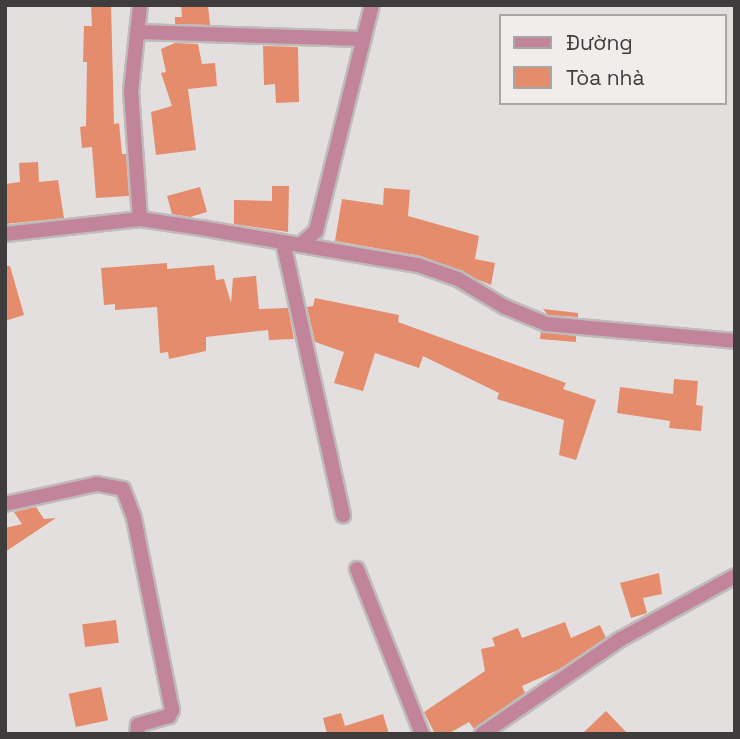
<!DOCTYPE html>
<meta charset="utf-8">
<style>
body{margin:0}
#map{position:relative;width:740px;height:739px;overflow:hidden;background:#e4dfdf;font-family:"Space Grotesk",sans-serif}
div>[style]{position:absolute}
.building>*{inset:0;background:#e48c6c;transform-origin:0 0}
.roads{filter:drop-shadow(2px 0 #bfbbbb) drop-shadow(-2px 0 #bfbbbb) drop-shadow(0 2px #bfbbbb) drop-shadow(0 -2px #bfbbbb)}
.street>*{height:14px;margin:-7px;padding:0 7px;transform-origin:7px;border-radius:7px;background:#c1849a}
span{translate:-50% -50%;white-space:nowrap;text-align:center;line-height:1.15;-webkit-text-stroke:7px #f1eded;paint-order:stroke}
.frame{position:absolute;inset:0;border:7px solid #3e3c3c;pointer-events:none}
.legend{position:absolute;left:499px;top:14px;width:228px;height:91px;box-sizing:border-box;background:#f1eded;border:2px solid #a9a6a6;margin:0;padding:9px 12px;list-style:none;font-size:21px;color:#3e3c3c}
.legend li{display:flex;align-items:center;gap:14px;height:35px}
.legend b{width:35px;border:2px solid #a9a6a6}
</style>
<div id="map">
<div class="building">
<div style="clip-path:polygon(91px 5px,111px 5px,114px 124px,119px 123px,122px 154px,126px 154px,129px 196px,96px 198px,92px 147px,82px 148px,80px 127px,86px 126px,87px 62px,83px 62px,84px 26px,92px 26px)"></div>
<div style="clip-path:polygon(181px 5px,208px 5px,210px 25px,175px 24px,175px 17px,182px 17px)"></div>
<div style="clip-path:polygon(175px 43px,198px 44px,202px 64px,215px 63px,217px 86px,188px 89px,196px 150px,156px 155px,151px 112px,172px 106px,161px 73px,166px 72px,161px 49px)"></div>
<div style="clip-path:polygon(263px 46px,298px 47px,299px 102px,276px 103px,275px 84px,264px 85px)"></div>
<div style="clip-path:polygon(38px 162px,39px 182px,58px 180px,64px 218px,5px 224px,5px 184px,20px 182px,19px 163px)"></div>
<div style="clip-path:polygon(272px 186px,289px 186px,288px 232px,234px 224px,234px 200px,272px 201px)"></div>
<div style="clip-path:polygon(200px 187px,207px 212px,190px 217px,172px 214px,167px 196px)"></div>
<div style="clip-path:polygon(384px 188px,410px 190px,408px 216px,479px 236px,475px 259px,495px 263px,491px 285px,421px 256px,335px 241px,342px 199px,383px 205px)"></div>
<div style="clip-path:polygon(167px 263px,167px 269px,214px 265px,216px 280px,224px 279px,231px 303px,233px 278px,256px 276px,259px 309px,288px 308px,294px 339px,269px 340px,268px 330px,206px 337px,206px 351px,169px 359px,168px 352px,160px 353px,157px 307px,115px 310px,115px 304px,104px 305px,101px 268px)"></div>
<div style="clip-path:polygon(5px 266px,10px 266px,24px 315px,5px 321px)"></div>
<div style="clip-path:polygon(315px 298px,399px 315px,398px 322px,566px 383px,563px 389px,596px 400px,576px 460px,559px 455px,564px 420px,497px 399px,499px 393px,423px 356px,419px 368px,375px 353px,363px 391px,334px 383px,344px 352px,315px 342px,307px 307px,313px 306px)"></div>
<div style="clip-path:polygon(543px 309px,578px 313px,578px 317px,548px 315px)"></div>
<div style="clip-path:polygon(541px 332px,576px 336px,576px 342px,540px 339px)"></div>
<div style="clip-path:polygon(674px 379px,698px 381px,696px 405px,703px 406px,701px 431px,669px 428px,670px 421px,617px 413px,620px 387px,673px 394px)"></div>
<div style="clip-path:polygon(36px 507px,44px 519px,56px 518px,5px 552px,5px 528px,22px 524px,14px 512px)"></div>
<div style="clip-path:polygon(659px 573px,662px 594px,643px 598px,647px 613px,631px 618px,620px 583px)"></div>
<div style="left:116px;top:620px;width:23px;height:34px;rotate:83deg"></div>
<div style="clip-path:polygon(565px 622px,571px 638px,600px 625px,606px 638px,558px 670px,522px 686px,525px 693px,474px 729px,469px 722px,448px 734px,435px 734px,424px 712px,485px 671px,481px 649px,495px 646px,492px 638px,518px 628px,522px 638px)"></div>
<div style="left:101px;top:687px;width:34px;height:33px;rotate:78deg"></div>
<div style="clip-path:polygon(606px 711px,628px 734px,582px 734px)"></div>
<div style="clip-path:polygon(341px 713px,345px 726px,383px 714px,389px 734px,327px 734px,323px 718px)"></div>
</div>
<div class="roads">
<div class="street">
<div style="left:137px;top:32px;width:224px;rotate:1.8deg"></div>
<div style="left:140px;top:219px;width:128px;rotate:-94deg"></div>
<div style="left:131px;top:91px;width:86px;rotate:-84deg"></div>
<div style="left:5px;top:234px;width:136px;rotate:-6.3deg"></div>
<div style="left:140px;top:219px;width:62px;rotate:8.4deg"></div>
<div style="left:201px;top:228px;width:220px;rotate:9.7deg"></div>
<div style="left:418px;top:265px;width:42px;rotate:19.3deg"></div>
<div style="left:458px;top:279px;width:55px;rotate:30.8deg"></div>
<div style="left:505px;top:307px;width:44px;rotate:22.5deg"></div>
<div style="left:546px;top:324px;width:190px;rotate:5.1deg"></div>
<div style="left:283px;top:242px;width:280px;rotate:77.6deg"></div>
<div style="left:300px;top:245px;width:21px;rotate:-41deg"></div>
<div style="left:316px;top:231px;width:233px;rotate:-76.1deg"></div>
<div style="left:5px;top:504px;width:94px;rotate:-12.3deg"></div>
<div style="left:97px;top:484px;width:26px;rotate:11deg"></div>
<div style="left:123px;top:489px;width:31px;rotate:69deg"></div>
<div style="left:134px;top:518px;width:196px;rotate:78.8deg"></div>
<div style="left:172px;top:710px;width:7px;rotate:117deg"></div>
<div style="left:169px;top:716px;width:32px;rotate:164deg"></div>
<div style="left:138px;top:725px;width:9px;rotate:96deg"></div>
<div style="left:357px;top:569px;width:177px;rotate:68.5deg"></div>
<div style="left:482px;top:734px;width:168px;rotate:-34.4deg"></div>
<div style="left:621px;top:639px;width:130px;rotate:-28.9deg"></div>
</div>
</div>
<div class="frame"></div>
<ul class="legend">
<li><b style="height:9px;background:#c1849a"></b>Đường</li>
<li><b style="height:19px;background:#e48c6c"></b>Tòa nhà</li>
</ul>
</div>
